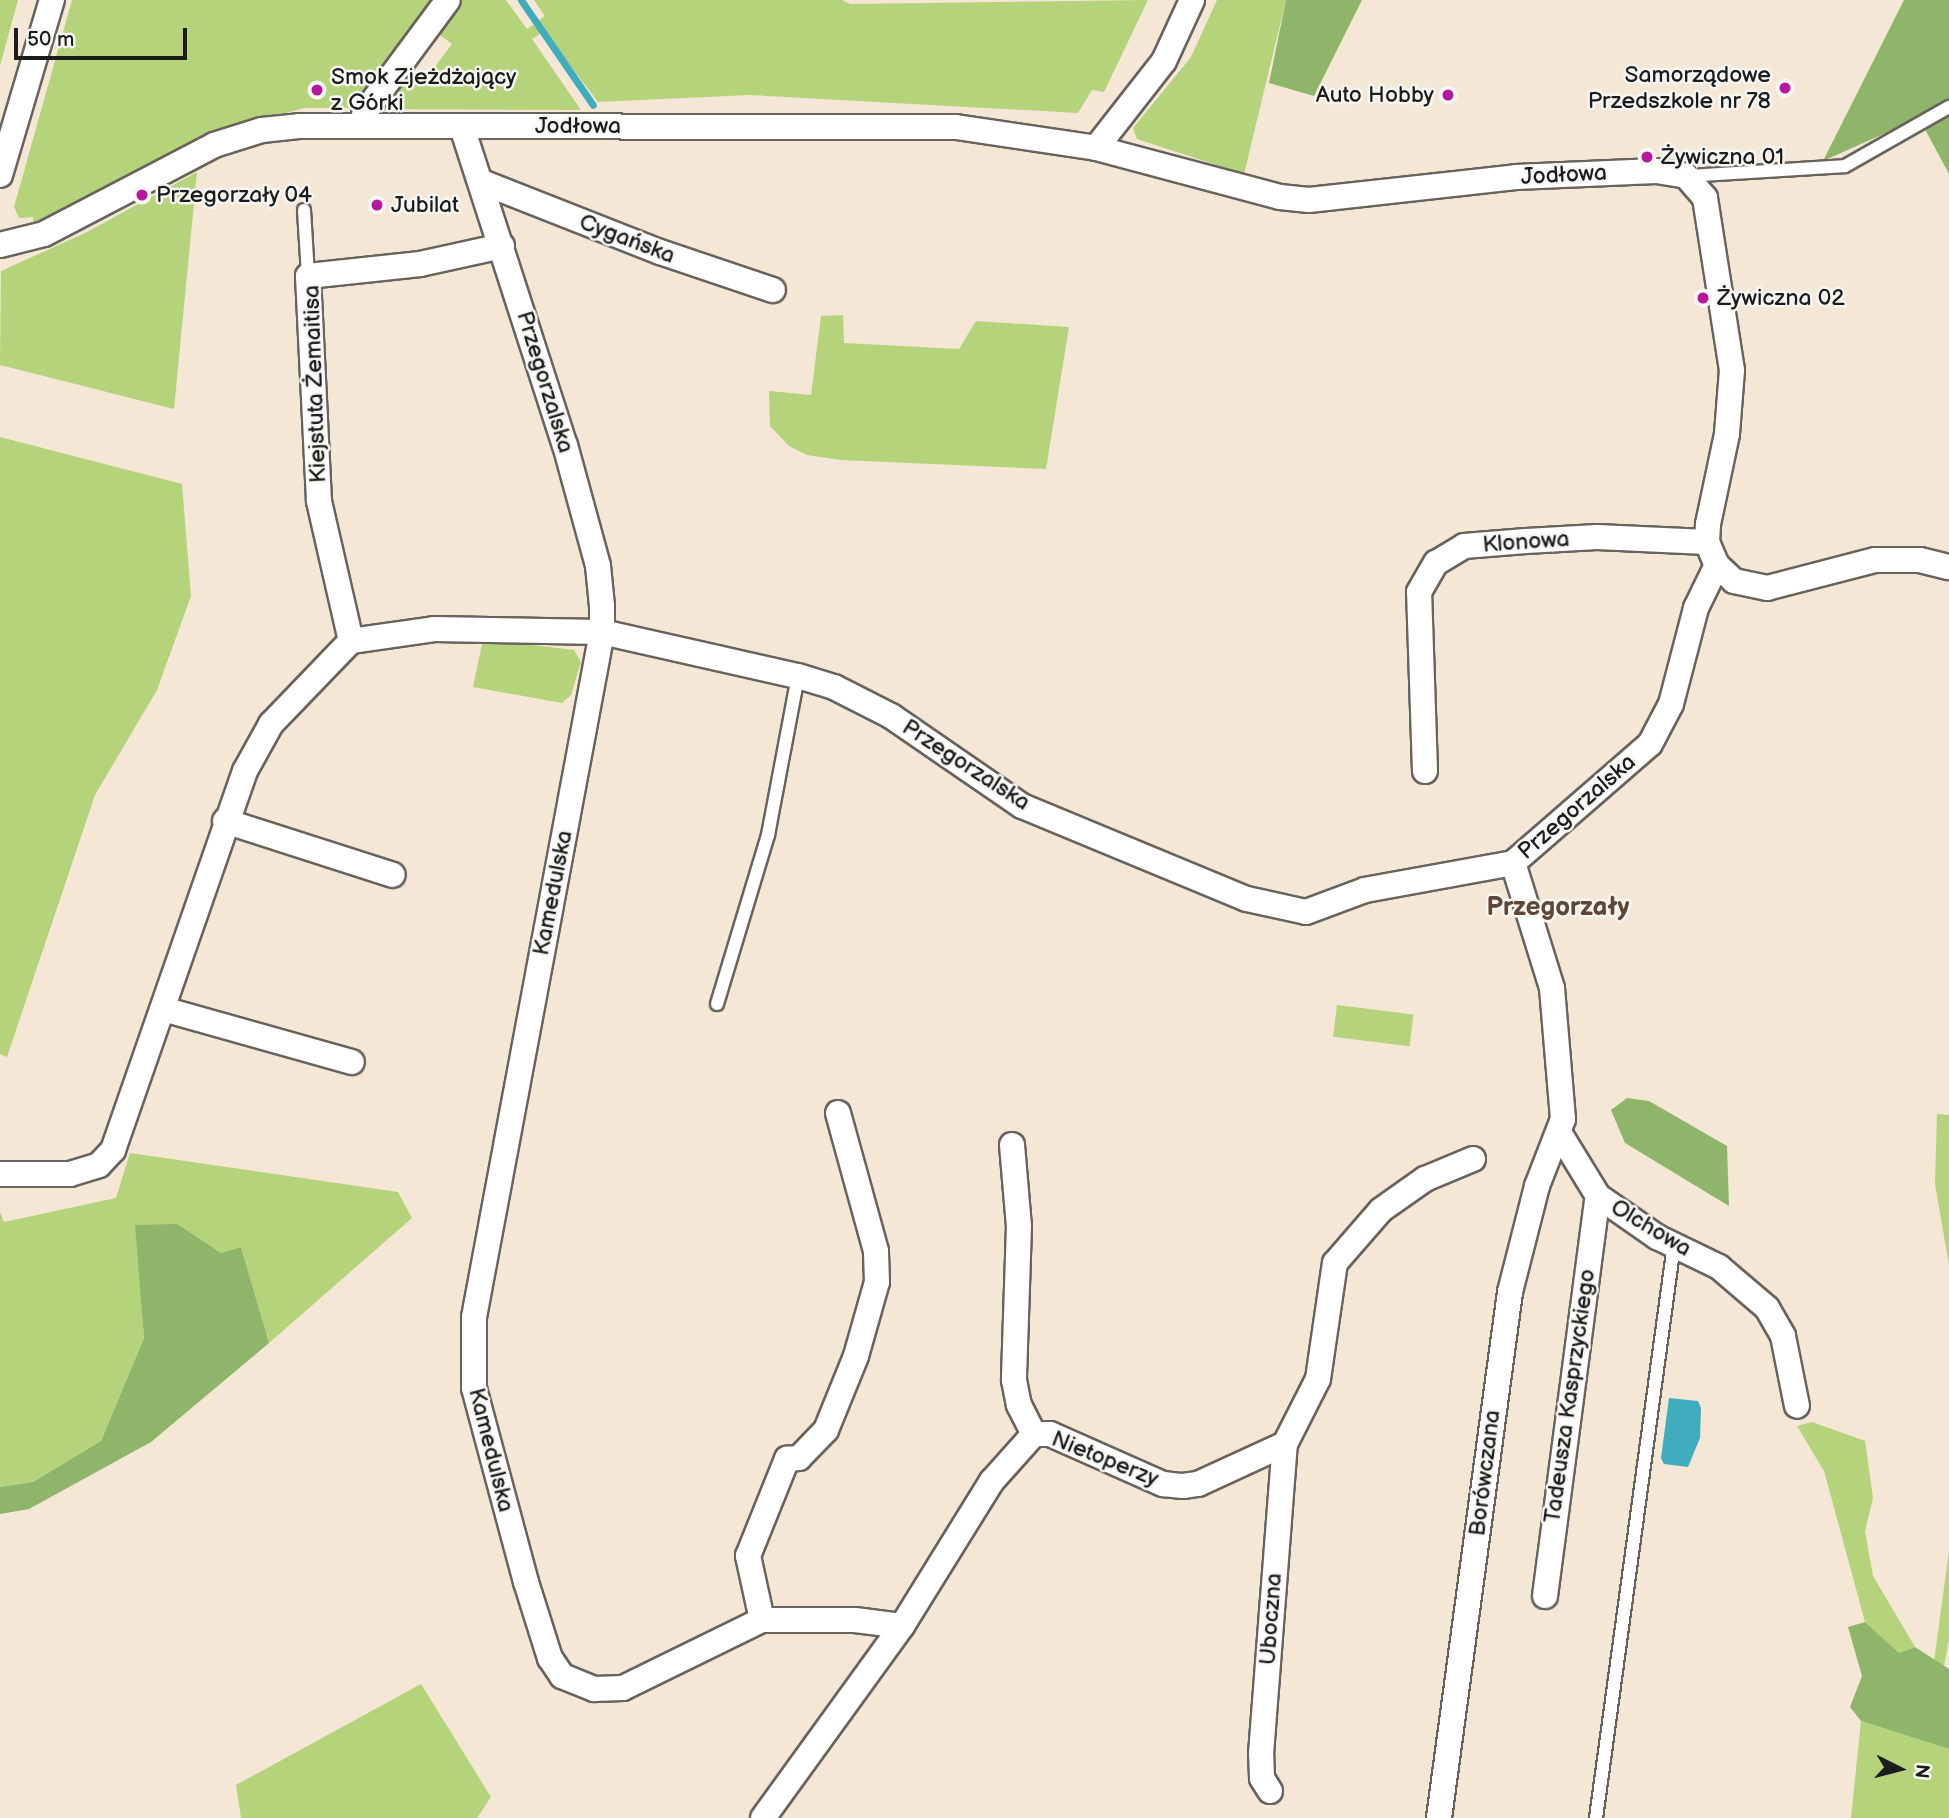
<!DOCTYPE html>
<meta charset="utf-8">
<style>
body{margin:0}
#map{position:relative;width:1949px;height:1818px;overflow:hidden;background:#f5e7d5;font-family:"Balsamiq Sans",sans-serif}
div>[style]{position:absolute}
.green>*{inset:0;background:#b4d37a;transform-origin:0 0}
.forest>*{inset:0;background:#8fb56a}
.water>*{inset:0;background:#3fadbd}
.stream>*{height:7px;margin:-3.5px;padding:0 3.5px;transform-origin:3.5px;border-radius:3.5px;background:#3fadbd}
.roads{filter:drop-shadow(2px 0 #68635d) drop-shadow(-2px 0 #68635d) drop-shadow(0 2px #68635d) drop-shadow(0 -2px #68635d)}
.lane>*{height:12px;margin:-6px;padding:0 6px;transform-origin:6px;border-radius:6px;background:#fff}
.street>*{height:24px;margin:-12px;padding:0 12px;transform-origin:12px;border-radius:12px;background:#fff}
.dots>*{width:19px;height:19px;translate:-50% -50%;box-sizing:border-box;border:4px solid #f6f6f2;border-radius:50%}
span{translate:-50% -50%;white-space:nowrap;text-align:center;line-height:1.15;-webkit-text-stroke:5px #f6f6f2;paint-order:stroke}
.poi-label{font-size:23px;color:#1c1c1c}
.right{translate:-100% -50%;text-align:right}
.left{translate:0 -50%;text-align:left}
.street-label{font-size:23px;color:#1c1c1c}
.quarter-label{font-size:26px;color:#5f4736;font-weight:700}
.north{position:absolute;left:1865px;top:1734px;width:70px;height:70px;-webkit-text-stroke:5px #f6f6f2;paint-order:stroke;rotate:96deg;font-size:19px;font-weight:700;line-height:28px;text-align:center;color:#1c1c1c}
.north::after{content:'';display:block;margin:auto;width:24px;height:32px;background:#1c1c1c;clip-path:polygon(50% 0,100% 100%,50% 72%,0 100%)}
.scale{position:absolute;left:14px;top:28px;width:173px;height:32px;box-sizing:border-box;border:4px solid #1c1c1c;border-top:0;padding-left:9px;font-size:21px;line-height:24px;white-space:nowrap;color:#1c1c1c;-webkit-text-stroke:5px #f6f6f2;paint-order:stroke}
</style>
<div id="map">
<div class="green">
<div style="clip-path:polygon(0 0,18px 0,0 66px)"></div>
<div style="clip-path:polygon(72px 0,440px 0,362px 102px,351px 108px,304px 108px,203px 136px,90px 199px,33px 224px,33px 217px,19px 218px,14px 207px)"></div>
<div style="clip-path:polygon(457px 0,506px 0,527px 29px,545px 16px,534px 0,842px 0,850px 4px,1148px 0,1104px 92px,1092px 90px,1078px 113px,749px 95px,598px 102px,544px 31px,532px 39px,581px 110px,378px 109px,403px 71px,422px 84px,452px 44px,433px 30px)"></div>
<div style="clip-path:polygon(1217px 0,1286px 0,1244px 174px,1137px 139px,1133px 128px,1191px 57px)"></div>
<div style="clip-path:polygon(197px 172px,174px 409px,0 365px,1px 271px,85px 233px)"></div>
<div style="clip-path:polygon(843px 315px,844px 343px,959px 349px,976px 321px,1069px 327px,1046px 469px,841px 460px,807px 455px,789px 446px,770px 426px,769px 391px,811px 395px,821px 316px)"></div>
<div style="clip-path:polygon(0 437px,182px 484px,191px 596px,157px 690px,95px 795px,7px 1057px,0 1054px)"></div>
<div style="clip-path:polygon(483px 639px,574px 650px,581px 662px,571px 695px,562px 703px,473px 687px)"></div>
<div style="left:1337px;top:1005px;width:77px;height:32px;rotate:7deg"></div>
<div style="clip-path:polygon(1937px 1114px,1949px 1115px,1949px 1265px,1935px 1184px)"></div>
<div style="clip-path:polygon(130px 1153px,398px 1192px,412px 1218px,269px 1343px,241px 1247px,221px 1253px,177px 1225px,136px 1225px,144px 1338px,101px 1441px,33px 1482px,0 1487px,0 1212px,4px 1222px,116px 1198px)"></div>
<div style="clip-path:polygon(1812px 1422px,1865px 1441px,1873px 1498px,1865px 1531px,1873px 1576px,1915px 1647px,1899px 1653px,1865px 1622px,1824px 1471px,1797px 1426px)"></div>
<div style="clip-path:polygon(1949px 1551px,1949px 1639px,1944px 1666px,1934px 1662px)"></div>
<div style="clip-path:polygon(421px 1684px,491px 1797px,477px 1818px,241px 1818px,236px 1785px)"></div>
<div style="clip-path:polygon(1861px 1721px,1949px 1749px,1949px 1818px,1851px 1818px)"></div>
</div>
<div class="forest">
<div style="clip-path:polygon(1286px 0,1362px 0,1314px 96px,1269px 83px)"></div>
<div style="clip-path:polygon(1904px 0,1949px 0,1949px 174px,1919px 118px,1823px 161px)"></div>
<div style="clip-path:polygon(1627px 1098px,1649px 1101px,1727px 1146px,1729px 1206px,1625px 1143px,1611px 1110px)"></div>
<div style="clip-path:polygon(177px 1224px,221px 1253px,241px 1247px,269px 1343px,151px 1442px,29px 1509px,0 1514px,0 1487px,33px 1482px,101px 1441px,144px 1338px,135px 1225px)"></div>
<div style="clip-path:polygon(1865px 1622px,1899px 1653px,1915px 1647px,1949px 1669px,1949px 1749px,1861px 1721px,1850px 1707px,1862px 1676px,1848px 1627px)"></div>
</div>
<div class="water">
<div style="clip-path:polygon(1669px 1398px,1698px 1401px,1701px 1408px,1700px 1438px,1688px 1467px,1664px 1464px,1661px 1458px)"></div>
</div>
<div class="stream">
<div style="left:521px;top:0;width:127px;rotate:55.6deg"></div>
</div>
<div class="roads">
<div class="lane">
<div style="left:1687px;top:176px;width:158px;rotate:-3.6deg"></div>
<div style="left:1845px;top:166px;width:120px;rotate:-29.6deg"></div>
<div style="left:304px;top:210px;width:66px;rotate:86.5deg"></div>
<div style="left:717px;top:1004px;width:177px;rotate:-73.2deg"></div>
<div style="left:768px;top:835px;width:162px;rotate:-79.3deg"></div>
<div style="left:1596px;top:1818px;width:578px;rotate:-82.25deg"></div>
</div>
<div class="street">
<div style="left:361px;top:125px;width:14px;rotate:-73deg"></div>
<div style="left:365px;top:112px;width:139px;rotate:-53.5deg"></div>
<div style="left:462px;top:127px;width:334px;rotate:72.1deg"></div>
<div style="left:565px;top:445px;width:125px;rotate:74.7deg"></div>
<div style="left:598px;top:566px;width:40px;rotate:84.3deg"></div>
<div style="left:602px;top:606px;width:26px;rotate:90deg"></div>
<div style="left:602px;top:632px;width:697px;rotate:100.58deg"></div>
<div style="left:474px;top:1317px;width:71px;rotate:90deg"></div>
<div style="left:474px;top:1388px;width:201px;rotate:75deg"></div>
<div style="left:526px;top:1582px;width:80px;rotate:72.5deg"></div>
<div style="left:550px;top:1658px;width:22px;rotate:56deg"></div>
<div style="left:562px;top:1676px;width:35px;rotate:22deg"></div>
<div style="left:594px;top:1689px;width:29px;rotate:-2deg"></div>
<div style="left:623px;top:1688px;width:155px;rotate:-26.1deg"></div>
<div style="left:762px;top:1620px;width:93px"></div>
<div style="left:855px;top:1620px;width:47px;rotate:7.3deg"></div>
<div style="left:1096px;top:148px;width:110px;rotate:-52deg"></div>
<div style="left:1164px;top:61px;width:67px;rotate:-65.3deg"></div>
<div style="left:0;top:175px;width:183px;rotate:-73.5deg"></div>
<div style="left:482px;top:182px;width:191px;rotate:21.5deg"></div>
<div style="left:660px;top:252px;width:119px;rotate:18.6deg"></div>
<div style="left:0;top:245px;width:45px;rotate:-14deg"></div>
<div style="left:44px;top:234px;width:192px;rotate:-27.6deg"></div>
<div style="left:214px;top:145px;width:50px;rotate:-17.4deg"></div>
<div style="left:262px;top:130px;width:37px;rotate:-6deg"></div>
<div style="left:299px;top:126px;width:657px;rotate:0.09deg"></div>
<div style="left:956px;top:127px;width:142px;rotate:8.5deg"></div>
<div style="left:1096px;top:148px;width:190px;rotate:14.9deg"></div>
<div style="left:1280px;top:197px;width:29px;rotate:6deg"></div>
<div style="left:1309px;top:200px;width:208px;rotate:-6.3deg"></div>
<div style="left:1516px;top:177px;width:140px;rotate:-2.5deg"></div>
<div style="left:1656px;top:171px;width:30px;rotate:9deg"></div>
<div style="left:1686px;top:176px;width:29px;rotate:49deg"></div>
<div style="left:1705px;top:198px;width:174px;rotate:81.1deg"></div>
<div style="left:1732px;top:370px;width:64px;rotate:94.5deg"></div>
<div style="left:1727px;top:434px;width:92px;rotate:101.9deg"></div>
<div style="left:1708px;top:524px;width:18px;rotate:93deg"></div>
<div style="left:1707px;top:542px;width:25px;rotate:67deg"></div>
<div style="left:1717px;top:565px;width:23px;rotate:43deg"></div>
<div style="left:1734px;top:581px;width:34px;rotate:12deg"></div>
<div style="left:1767px;top:588px;width:112px;rotate:-14.5deg"></div>
<div style="left:1875px;top:560px;width:45px"></div>
<div style="left:1920px;top:560px;width:30px;rotate:14deg"></div>
<div style="left:351px;top:641px;width:144px;rotate:-102.9deg"></div>
<div style="left:319px;top:501px;width:225px;rotate:-92.8deg"></div>
<div style="left:308px;top:276px;width:113px;rotate:-6.1deg"></div>
<div style="left:420px;top:264px;width:84px;rotate:-12.4deg"></div>
<div style="left:1425px;top:771px;width:179px;rotate:-91.9deg"></div>
<div style="left:1419px;top:592px;width:34px;rotate:-60deg"></div>
<div style="left:1436px;top:563px;width:33px;rotate:-31deg"></div>
<div style="left:1464px;top:546px;width:62px;rotate:-4.6deg"></div>
<div style="left:1526px;top:541px;width:71px;rotate:-3.2deg"></div>
<div style="left:1597px;top:537px;width:110px;rotate:2.6deg"></div>
<div style="left:225px;top:821px;width:176px;rotate:17.8deg"></div>
<div style="left:163px;top:1009px;width:196px;rotate:15.7deg"></div>
<div style="left:1560px;top:1134px;width:73px;rotate:58.5deg"></div>
<div style="left:1598px;top:1196px;width:72px;rotate:34.8deg"></div>
<div style="left:1657px;top:1237px;width:69px;rotate:25.8deg"></div>
<div style="left:1719px;top:1267px;width:63px;rotate:40.5deg"></div>
<div style="left:1767px;top:1308px;width:32px;rotate:60deg"></div>
<div style="left:1783px;top:1336px;width:71px;rotate:78.7deg"></div>
<div style="left:1012px;top:1145px;width:81px;rotate:85.1deg"></div>
<div style="left:1019px;top:1226px;width:154px;rotate:91.9deg"></div>
<div style="left:1014px;top:1380px;width:25px;rotate:79deg"></div>
<div style="left:1019px;top:1405px;width:33px;rotate:63deg"></div>
<div style="left:0;top:1174px;width:70px"></div>
<div style="left:70px;top:1174px;width:30px;rotate:-17deg"></div>
<div style="left:99px;top:1165px;width:21px;rotate:-47deg"></div>
<div style="left:113px;top:1150px;width:401px;rotate:-70.8deg"></div>
<div style="left:245px;top:771px;width:54px;rotate:-61deg"></div>
<div style="left:271px;top:724px;width:115px;rotate:-46.1deg"></div>
<div style="left:351px;top:641px;width:84px;rotate:-8.2deg"></div>
<div style="left:434px;top:629px;width:168px;rotate:1deg"></div>
<div style="left:602px;top:632px;width:201px;rotate:12.7deg"></div>
<div style="left:798px;top:676px;width:38px;rotate:17deg"></div>
<div style="left:834px;top:687px;width:64px;rotate:27deg"></div>
<div style="left:891px;top:716px;width:159px;rotate:34.5deg"></div>
<div style="left:1022px;top:806px;width:243px;rotate:22.5deg"></div>
<div style="left:1247px;top:899px;width:60px;rotate:12.4deg"></div>
<div style="left:1306px;top:912px;width:63px;rotate:-20.4deg"></div>
<div style="left:1365px;top:890px;width:150px;rotate:-10.3deg"></div>
<div style="left:1513px;top:863px;width:181px;rotate:-41deg"></div>
<div style="left:1650px;top:744px;width:45px;rotate:-62.3deg"></div>
<div style="left:1671px;top:704px;width:99px;rotate:-75.4deg"></div>
<div style="left:1696px;top:608px;width:48px;rotate:-64deg"></div>
<div style="left:1545px;top:1596px;width:403px;rotate:-82.5deg"></div>
<div style="left:762px;top:1620px;width:66px;rotate:-102.3deg"></div>
<div style="left:748px;top:1556px;width:105px;rotate:-68.1deg"></div>
<div style="left:787px;top:1459px;width:12px;rotate:-5deg"></div>
<div style="left:799px;top:1458px;width:39px;rotate:-46deg"></div>
<div style="left:826px;top:1430px;width:80px;rotate:-67.9deg"></div>
<div style="left:856px;top:1356px;width:77px;rotate:-74.2deg"></div>
<div style="left:877px;top:1282px;width:31px;rotate:-92deg"></div>
<div style="left:876px;top:1251px;width:143px;rotate:-105.4deg"></div>
<div style="left:1270px;top:1791px;width:15px;rotate:-122deg"></div>
<div style="left:1262px;top:1778px;width:24px;rotate:-92deg"></div>
<div style="left:1261px;top:1754px;width:311px;rotate:-85.6deg"></div>
<div style="left:763px;top:1818px;width:237px;rotate:-54.1deg"></div>
<div style="left:902px;top:1626px;width:171px;rotate:-58.2deg"></div>
<div style="left:992px;top:1481px;width:63px;rotate:-48.2deg"></div>
<div style="left:1034px;top:1434px;width:16px"></div>
<div style="left:1050px;top:1434px;width:124px;rotate:23.9deg"></div>
<div style="left:1163px;top:1484px;width:20px;rotate:6deg"></div>
<div style="left:1183px;top:1486px;width:15px;rotate:-8deg"></div>
<div style="left:1198px;top:1484px;width:96px;rotate:-24.7deg"></div>
<div style="left:1285px;top:1444px;width:73px;rotate:-63.1deg"></div>
<div style="left:1318px;top:1379px;width:117px;rotate:-81.7deg"></div>
<div style="left:1335px;top:1263px;width:70px;rotate:-49deg"></div>
<div style="left:1381px;top:1210px;width:54px;rotate:-35.2deg"></div>
<div style="left:1425px;top:1179px;width:52px;rotate:-22.6deg"></div>
<div style="left:1439px;top:1818px;width:531px;rotate:-82.31deg"></div>
<div style="left:1510px;top:1292px;width:109px;rotate:-75.7deg"></div>
<div style="left:1537px;top:1186px;width:72px;rotate:-68.8deg"></div>
<div style="left:1563px;top:1119px;width:131px;rotate:-94.8deg"></div>
<div style="left:1552px;top:988px;width:131px;rotate:-107.3deg"></div>
</div>
</div>
<div class="dots">
<div style="left:1785px;top:88px;background:#b5179e"></div>
<div style="left:317px;top:90px;background:#b5179e"></div>
<div style="left:1448px;top:95px;background:#b5179e"></div>
<div style="left:1647px;top:157px;background:#b5179e"></div>
<div style="left:142px;top:195px;background:#b5179e"></div>
<div style="left:377px;top:205px;background:#b5179e"></div>
<div style="left:1703px;top:298px;background:#b5179e"></div>
</div>
<div class="poi-label">
<span class="right" style="left:1771px;top:88px">Samorządowe<br>Przedszkole nr 78</span>
<span class="left" style="left:331px;top:90px">Smok Zjeżdżający<br>z Górki</span>
<span class="right" style="left:1434px;top:95px">Auto Hobby</span>
<span class="left" style="left:1661px;top:157px">Żywiczna 01</span>
<span class="left" style="left:156px;top:195px">Przegorzały 04</span>
<span class="left" style="left:391px;top:205px">Jubilat</span>
<span class="left" style="left:1717px;top:298px">Żywiczna 02</span>
</div>
<div class="street-label">
<span style="left:578px;top:126px">Jodłowa</span>
<span style="left:1564px;top:175px;rotate:-3deg">Jodłowa</span>
<span style="left:627px;top:239px;rotate:21deg">Cygańska</span>
<span style="left:545px;top:382px;rotate:73deg">Przegorzalska</span>
<span style="left:315px;top:384px;rotate:-92deg">Kiejstuta Żemaitisa</span>
<span style="left:1526px;top:542px;rotate:-4deg">Klonowa</span>
<span style="left:966px;top:765px;rotate:33deg">Przegorzalska</span>
<span style="left:1577px;top:807px;rotate:-41deg">Przegorzalska</span>
<span style="left:553px;top:893px;rotate:-79deg">Kamedulska</span>
<span style="left:1651px;top:1228px;rotate:31deg">Olchowa</span>
<span style="left:1570px;top:1396px;rotate:-82deg">Tadeusza Kasprzyckiego</span>
<span style="left:491px;top:1450px;rotate:76deg">Kamedulska</span>
<span style="left:1105px;top:1459px;rotate:22deg">Nietoperzy</span>
<span style="left:1485px;top:1473px;rotate:-83deg">Borówczana</span>
<span style="left:1271px;top:1619px;rotate:-86deg">Uboczna</span>
</div>
<div class="quarter-label">
<span style="left:1558px;top:908px">Przegorzały</span>
</div>
<div class="north">N</div>
<div class="scale">50 m</div>
</div>
